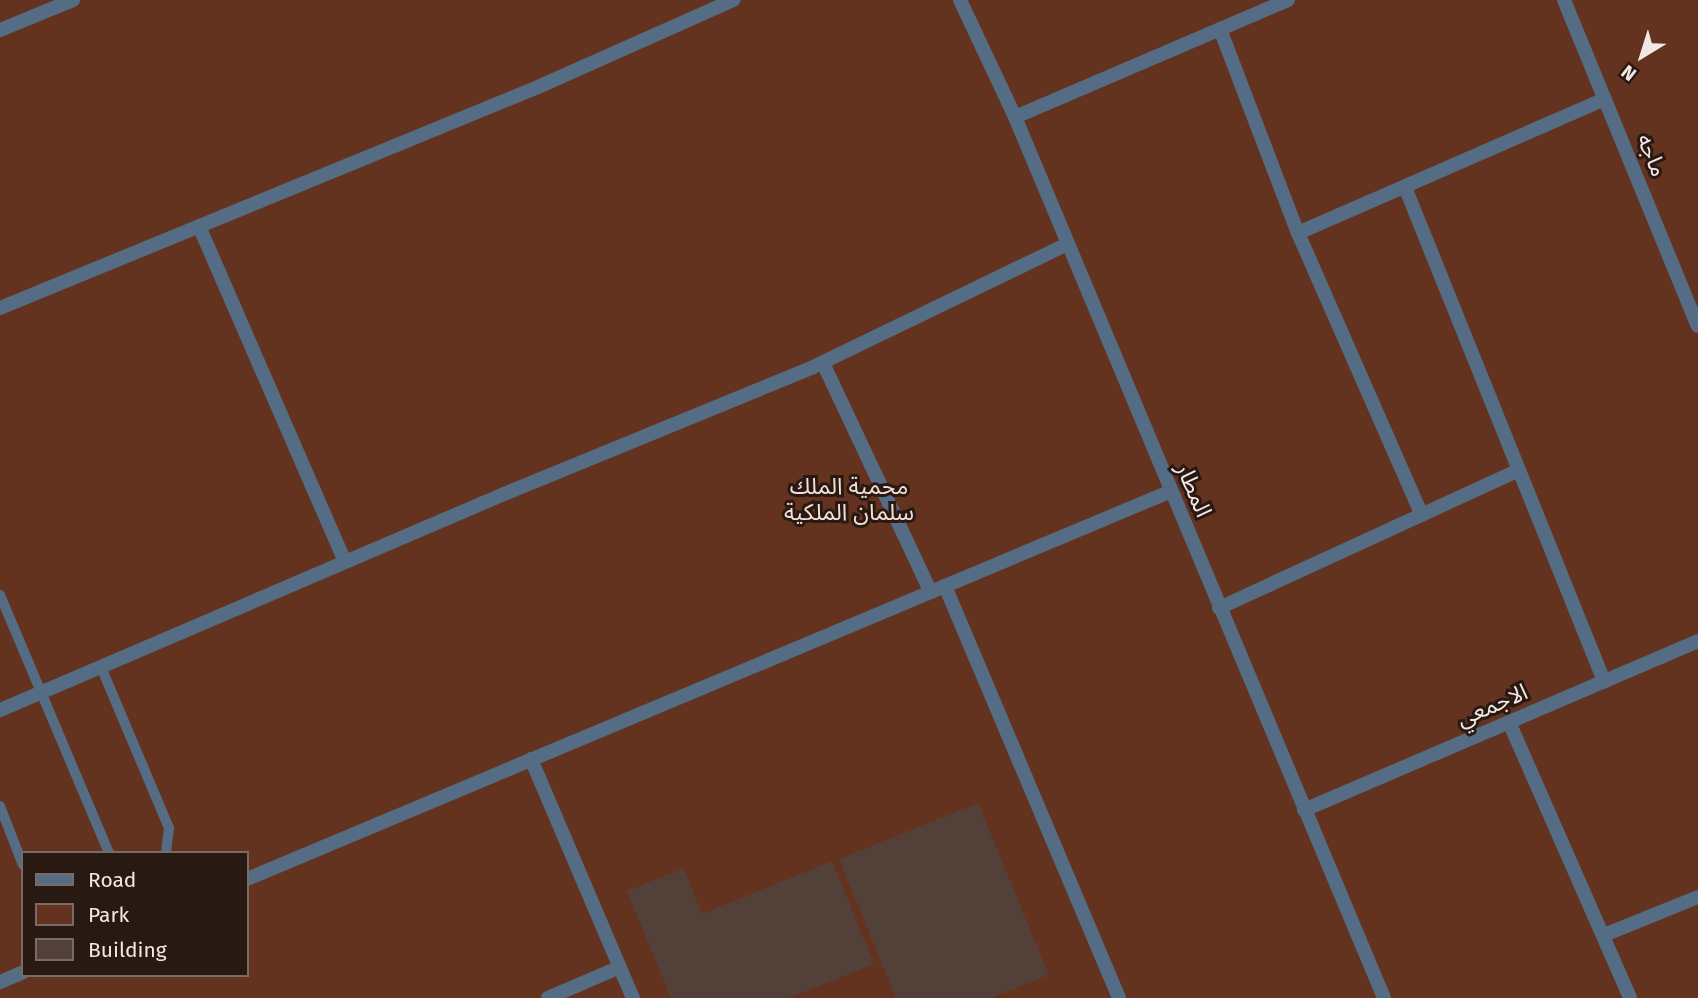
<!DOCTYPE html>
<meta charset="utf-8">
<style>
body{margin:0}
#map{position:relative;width:1698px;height:998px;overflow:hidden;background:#281913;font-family:"Fira Sans","Noto Sans Arabic",sans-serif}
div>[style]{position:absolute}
.green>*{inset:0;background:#64331f}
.building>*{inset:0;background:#524039}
.lane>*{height:10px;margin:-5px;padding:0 5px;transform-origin:5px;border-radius:5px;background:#546c84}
.street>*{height:14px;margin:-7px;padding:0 7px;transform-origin:7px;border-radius:7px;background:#546c84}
span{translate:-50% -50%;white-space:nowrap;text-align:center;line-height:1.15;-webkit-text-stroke:6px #281913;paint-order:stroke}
.street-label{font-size:23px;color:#f3e7e3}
.park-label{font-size:23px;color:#f4ded5}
.legend{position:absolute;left:21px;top:851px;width:228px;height:126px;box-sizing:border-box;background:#281913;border:2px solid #796b66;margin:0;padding:9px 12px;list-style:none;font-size:21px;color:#f3e7e3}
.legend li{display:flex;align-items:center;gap:14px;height:35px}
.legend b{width:35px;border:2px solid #796b66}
.north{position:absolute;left:1607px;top:21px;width:70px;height:70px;-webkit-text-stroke:5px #281913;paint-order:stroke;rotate:218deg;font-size:19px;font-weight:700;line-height:28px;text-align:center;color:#f3e7e3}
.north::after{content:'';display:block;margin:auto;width:24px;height:32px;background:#f3e7e3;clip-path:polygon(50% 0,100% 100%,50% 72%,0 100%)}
</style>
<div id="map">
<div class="green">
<div style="clip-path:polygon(evenodd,0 0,1698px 0,1698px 998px,0 998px,0 0,23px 853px,247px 853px,247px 975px,23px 975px,23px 853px)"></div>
</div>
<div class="building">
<div style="clip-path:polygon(978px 803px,1049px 975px,991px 998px,896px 998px,839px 859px)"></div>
<div style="clip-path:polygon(832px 861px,874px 964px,789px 998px,671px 998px,627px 891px,684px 868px,702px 914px)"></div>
</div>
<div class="lane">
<div style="left:0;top:595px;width:280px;rotate:67.1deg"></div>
<div style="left:101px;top:667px;width:175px;rotate:67.1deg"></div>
<div style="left:169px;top:828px;width:25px;rotate:97deg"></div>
<div style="left:0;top:806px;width:63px;rotate:68.7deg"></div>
</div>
<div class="street">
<div style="left:960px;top:0;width:129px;rotate:64.8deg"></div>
<div style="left:1015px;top:117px;width:955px;rotate:67.27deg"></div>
<div style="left:1564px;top:0;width:352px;rotate:67.7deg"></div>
<div style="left:1220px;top:29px;width:218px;rotate:69.1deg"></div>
<div style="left:1298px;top:233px;width:308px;rotate:66.3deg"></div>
<div style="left:0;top:30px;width:79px;rotate:-22.3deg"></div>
<div style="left:1015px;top:117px;width:297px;rotate:-23.2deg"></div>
<div style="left:1405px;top:187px;width:533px;rotate:68.06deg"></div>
<div style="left:199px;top:226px;width:365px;rotate:66.5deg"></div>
<div style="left:1298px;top:233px;width:335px;rotate:-23.6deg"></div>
<div style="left:0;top:308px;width:582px;rotate:-22.33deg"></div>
<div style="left:538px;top:87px;width:214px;rotate:-24deg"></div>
<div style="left:823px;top:363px;width:253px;rotate:64.8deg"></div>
<div style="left:945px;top:586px;width:447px;rotate:67.1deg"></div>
<div style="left:1219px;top:608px;width:330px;rotate:-24.7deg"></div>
<div style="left:0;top:710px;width:548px;rotate:-23.2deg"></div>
<div style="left:504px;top:494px;width:334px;rotate:-22.3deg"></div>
<div style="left:813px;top:367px;width:282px;rotate:-25.8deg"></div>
<div style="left:1509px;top:722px;width:301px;rotate:66.3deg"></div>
<div style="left:531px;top:759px;width:260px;rotate:66.9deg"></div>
<div style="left:1304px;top:810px;width:429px;rotate:-23.2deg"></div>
<div style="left:247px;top:879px;width:1000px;rotate:-22.77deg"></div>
<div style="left:1604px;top:935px;width:101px;rotate:-22deg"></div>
<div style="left:0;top:982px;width:25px;rotate:-23deg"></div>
<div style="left:548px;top:998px;width:78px;rotate:-23.3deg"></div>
</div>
<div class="street-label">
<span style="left:1652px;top:155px;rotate:68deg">ماجه</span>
<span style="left:1194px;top:490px;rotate:67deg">المطار</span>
<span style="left:1492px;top:705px;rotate:-23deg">الاجمعي</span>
</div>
<div class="park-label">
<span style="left:849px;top:499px">محمية الملك<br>سلمان الملكية</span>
</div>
<ul class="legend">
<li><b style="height:9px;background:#546c84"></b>Road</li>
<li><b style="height:19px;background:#64331f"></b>Park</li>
<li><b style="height:19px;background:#524039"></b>Building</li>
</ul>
<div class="north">N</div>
</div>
